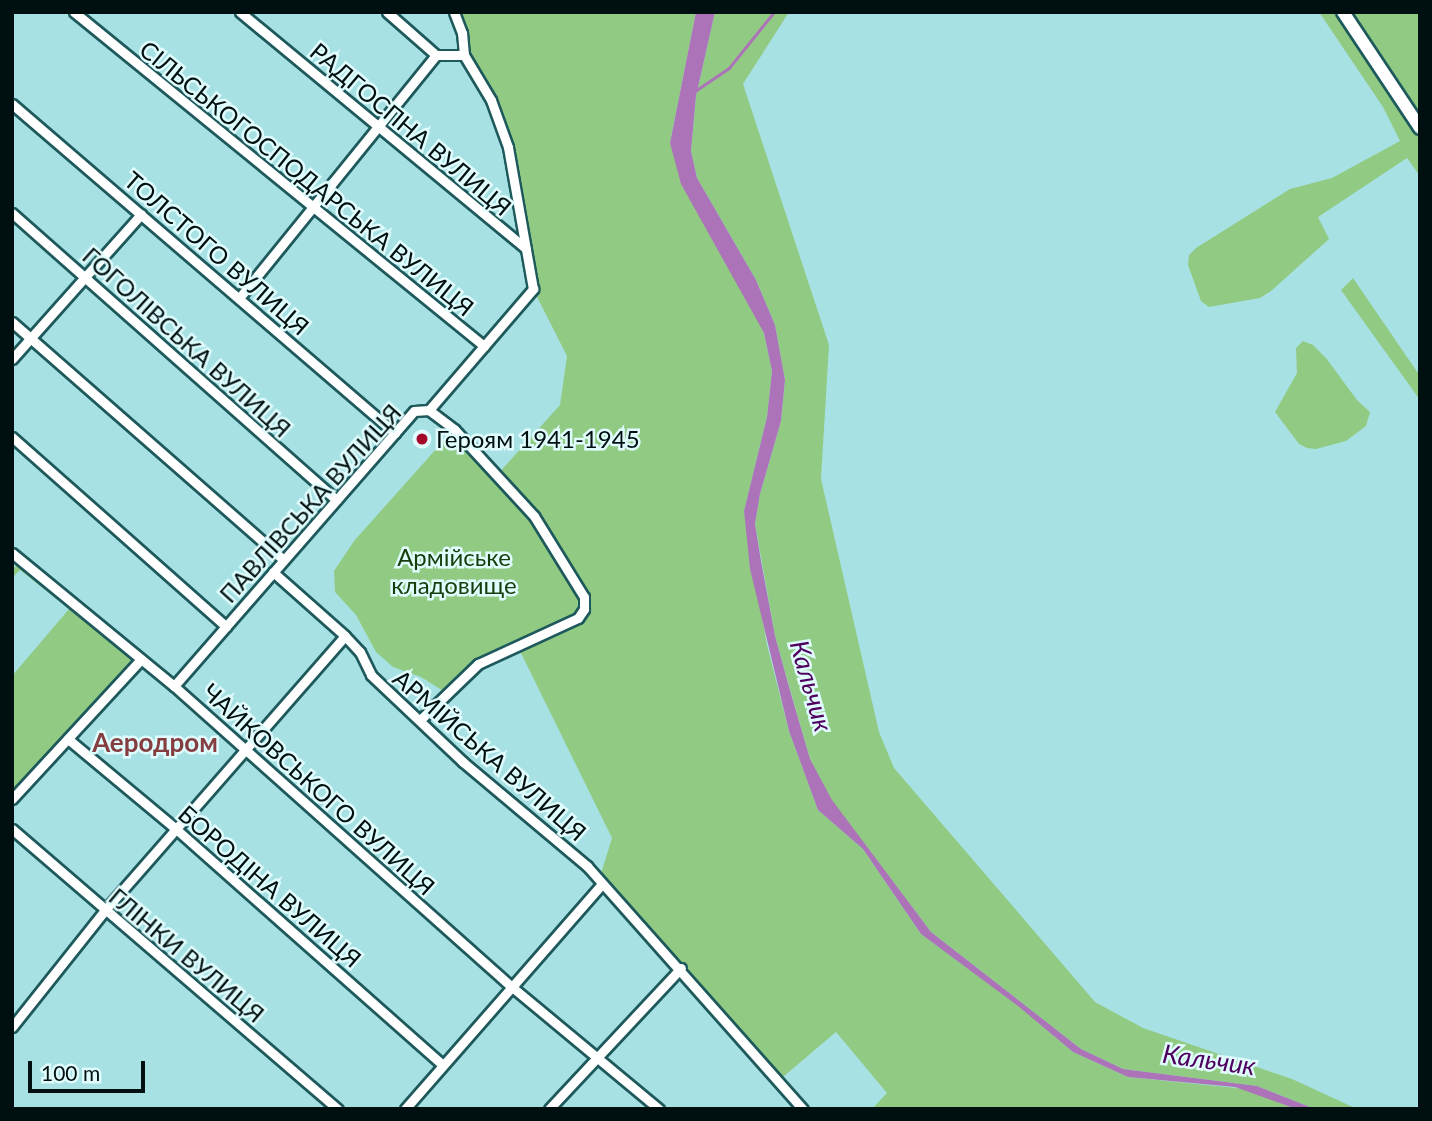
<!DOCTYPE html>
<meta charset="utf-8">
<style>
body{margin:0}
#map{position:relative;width:1432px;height:1121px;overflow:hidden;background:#a7e1e4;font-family:Lato,sans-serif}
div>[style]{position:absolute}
.green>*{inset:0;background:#91cb83}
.water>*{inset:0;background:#ac73b9}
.stream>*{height:2.5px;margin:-1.25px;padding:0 1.25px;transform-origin:1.25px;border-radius:1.25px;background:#ac73b9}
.roads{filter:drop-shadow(2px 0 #1e595c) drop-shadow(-2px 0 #1e595c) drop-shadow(0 2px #1e595c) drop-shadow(0 -2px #1e595c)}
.minor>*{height:9px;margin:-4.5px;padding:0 4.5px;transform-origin:4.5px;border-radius:4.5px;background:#fff}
.secondary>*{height:12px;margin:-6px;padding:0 6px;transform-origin:6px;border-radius:6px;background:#fff}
.dots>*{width:19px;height:19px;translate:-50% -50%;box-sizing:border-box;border:4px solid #e0fcfd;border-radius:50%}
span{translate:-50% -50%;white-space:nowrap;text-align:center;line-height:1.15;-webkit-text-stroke:5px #e0fcfd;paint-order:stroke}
.street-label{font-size:24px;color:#001011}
.poi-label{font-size:24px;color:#001011}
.left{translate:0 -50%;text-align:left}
.park-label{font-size:24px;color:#163e0b}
.water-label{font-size:26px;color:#4f005e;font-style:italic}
.neighbourhood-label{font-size:26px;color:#853d3f;font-weight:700}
.frame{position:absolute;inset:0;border:14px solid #001011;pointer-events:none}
.scale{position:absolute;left:28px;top:1061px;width:117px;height:32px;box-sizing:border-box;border:4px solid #001011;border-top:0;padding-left:9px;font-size:21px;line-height:24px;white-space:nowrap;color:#001011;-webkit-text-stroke:5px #e0fcfd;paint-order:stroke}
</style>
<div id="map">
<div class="green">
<div style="clip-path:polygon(454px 12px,696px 12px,670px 143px,764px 333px,772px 371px,767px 417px,744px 511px,767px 645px,789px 731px,818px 810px,863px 849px,921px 934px,1019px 1006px,1073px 1052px,1128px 1077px,1246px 1089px,1296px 1109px,872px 1109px,887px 1093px,836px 1032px,777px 1082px,599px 880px,612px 838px,518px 647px,478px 664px,448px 694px,421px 677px,393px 667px,376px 652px,356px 615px,335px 592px,334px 571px,354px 541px,454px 429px,497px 475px,560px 405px,567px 356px,533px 289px,508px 147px,491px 100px,464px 55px)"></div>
<div style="clip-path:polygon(715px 12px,789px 12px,743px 84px,829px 345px,821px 479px,879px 732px,894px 768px,1095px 1002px,1143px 1028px,1292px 1079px,1357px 1109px,1315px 1109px,1257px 1086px,1123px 1069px,1081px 1049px,931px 932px,832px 801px,810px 759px,791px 693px,775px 636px,755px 524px,760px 494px,781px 421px,785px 380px,775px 325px,756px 280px,697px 178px,691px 151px,696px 96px)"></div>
<div style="clip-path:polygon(1319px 12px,1420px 12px,1420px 176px,1407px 158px,1318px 217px,1329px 239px,1271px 291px,1260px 298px,1209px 307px,1201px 301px,1188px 265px,1189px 255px,1196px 248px,1290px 189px,1332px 178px,1400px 141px,1383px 107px)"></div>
<div style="clip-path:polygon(1353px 278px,1420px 376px,1420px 400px,1341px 290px)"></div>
<div style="clip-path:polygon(1303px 341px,1313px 345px,1326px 358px,1357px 400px,1370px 412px,1366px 426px,1346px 441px,1316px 449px,1307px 448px,1299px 444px,1275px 412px,1297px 373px,1296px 348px)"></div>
<div style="clip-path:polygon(19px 563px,137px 659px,12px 796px,12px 676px,69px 609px,20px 570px,12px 578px,12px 570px)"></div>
</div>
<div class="water">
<div style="clip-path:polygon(696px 12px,715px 12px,696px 96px,691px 151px,697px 178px,756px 280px,775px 325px,785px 380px,781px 421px,760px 494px,755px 524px,761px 561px,775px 636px,791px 694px,810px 759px,832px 800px,931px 932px,1081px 1049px,1123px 1069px,1257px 1086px,1315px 1109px,1296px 1109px,1235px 1087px,1128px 1077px,1073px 1052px,1018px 1006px,921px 934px,863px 849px,818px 810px,789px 731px,750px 569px,744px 511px,767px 417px,772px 371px,764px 333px,681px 184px,670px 143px)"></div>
</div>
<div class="stream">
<div style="left:695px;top:91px;width:41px;rotate:-34.1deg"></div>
<div style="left:729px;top:68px;width:72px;rotate:-51.2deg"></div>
</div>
<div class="roads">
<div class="minor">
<div style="left:74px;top:12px;width:529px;rotate:39.17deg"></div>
<div style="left:240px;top:12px;width:371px;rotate:39.6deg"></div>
<div style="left:387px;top:12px;width:65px;rotate:41.3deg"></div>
<div style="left:436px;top:55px;width:28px"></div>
<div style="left:12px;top:104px;width:505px;rotate:40.66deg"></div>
<div style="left:12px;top:213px;width:433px;rotate:41.5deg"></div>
<div style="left:240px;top:297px;width:311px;rotate:-51deg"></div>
<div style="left:12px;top:322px;width:361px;rotate:41.2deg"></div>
<div style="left:12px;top:359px;width:194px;rotate:-48.3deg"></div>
<div style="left:12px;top:437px;width:286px;rotate:41.5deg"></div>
<div style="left:12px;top:553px;width:210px;rotate:39.4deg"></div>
<div style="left:174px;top:686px;width:453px;rotate:41.7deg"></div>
<div style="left:512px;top:987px;width:191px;rotate:39.7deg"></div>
<div style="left:273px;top:572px;width:96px;rotate:41.6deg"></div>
<div style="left:345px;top:636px;width:22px;rotate:47deg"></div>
<div style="left:360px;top:652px;width:25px;rotate:64deg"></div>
<div style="left:371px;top:675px;width:127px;rotate:43.4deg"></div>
<div style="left:463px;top:762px;width:162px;rotate:40deg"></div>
<div style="left:587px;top:866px;width:325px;rotate:48.4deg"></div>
<div style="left:174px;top:686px;width:365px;rotate:-48.9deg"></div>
<div style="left:414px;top:411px;width:15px;rotate:-4deg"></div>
<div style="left:429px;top:410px;width:160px;rotate:-49.3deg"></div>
<div style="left:533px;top:289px;width:144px;rotate:-100deg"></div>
<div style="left:508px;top:147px;width:50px;rotate:-109.9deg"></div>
<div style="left:491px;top:100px;width:52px;rotate:-121deg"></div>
<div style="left:464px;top:55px;width:22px;rotate:-95deg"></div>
<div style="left:462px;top:33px;width:22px;rotate:-111deg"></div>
<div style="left:420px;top:720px;width:81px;rotate:-44deg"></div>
<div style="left:478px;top:664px;width:110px;rotate:-24.7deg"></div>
<div style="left:578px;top:618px;width:11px;rotate:-56deg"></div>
<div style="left:584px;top:609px;width:12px;rotate:-90deg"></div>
<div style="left:584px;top:597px;width:95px;rotate:-121.7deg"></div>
<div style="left:534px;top:516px;width:118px;rotate:-132.6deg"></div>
<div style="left:454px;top:429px;width:31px;rotate:-143deg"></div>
<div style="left:68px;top:739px;width:141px;rotate:39.8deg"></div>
<div style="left:176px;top:829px;width:356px;rotate:41.5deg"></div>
<div style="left:12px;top:799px;width:190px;rotate:-47.3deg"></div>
<div style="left:12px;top:829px;width:430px;rotate:40.7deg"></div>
<div style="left:12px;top:1027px;width:149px;rotate:-51.5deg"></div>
<div style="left:105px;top:910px;width:364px;rotate:-48.8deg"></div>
<div style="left:405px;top:1109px;width:299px;rotate:-48.8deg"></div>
<div style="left:549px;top:1109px;width:193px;rotate:-46.9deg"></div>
</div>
<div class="secondary">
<div style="left:1343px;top:12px;width:139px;rotate:56.4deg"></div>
</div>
</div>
<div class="dots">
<div style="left:422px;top:439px;background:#a4082b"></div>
</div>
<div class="street-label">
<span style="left:411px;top:129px;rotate:40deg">РАДГОСПНА ВУЛИЦЯ</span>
<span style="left:307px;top:178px;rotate:39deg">СІЛЬСЬКОГОСПОДАРСЬКА ВУЛИЦЯ</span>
<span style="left:217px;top:253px;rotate:41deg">ТОЛСТОГО ВУЛИЦЯ</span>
<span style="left:187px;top:342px;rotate:42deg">ГОГОЛІВСЬКА ВУЛИЦЯ</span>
<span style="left:310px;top:503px;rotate:-48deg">ПАВЛІВСЬКА ВУЛИЦЯ</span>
<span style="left:490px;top:755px;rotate:41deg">АРМІЙСЬКА ВУЛИЦЯ</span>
<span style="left:319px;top:789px;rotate:42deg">ЧАЙКОВСЬКОГО ВУЛИЦЯ</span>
<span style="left:270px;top:886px;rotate:41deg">БОРОДІНА ВУЛИЦЯ</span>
<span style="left:187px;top:955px;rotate:40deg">ГЛІНКИ ВУЛИЦЯ</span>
</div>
<div class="poi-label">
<span class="left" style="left:436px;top:439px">Героям 1941-1945</span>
</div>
<div class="park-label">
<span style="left:454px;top:571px">Армійське<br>кладовище</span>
</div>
<div class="water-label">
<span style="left:811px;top:686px;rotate:74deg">Кальчик</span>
<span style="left:1209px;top:1060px;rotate:8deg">Кальчик</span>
</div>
<div class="neighbourhood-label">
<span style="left:155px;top:743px">Аеродром</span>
</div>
<div class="frame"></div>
<div class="scale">100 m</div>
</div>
